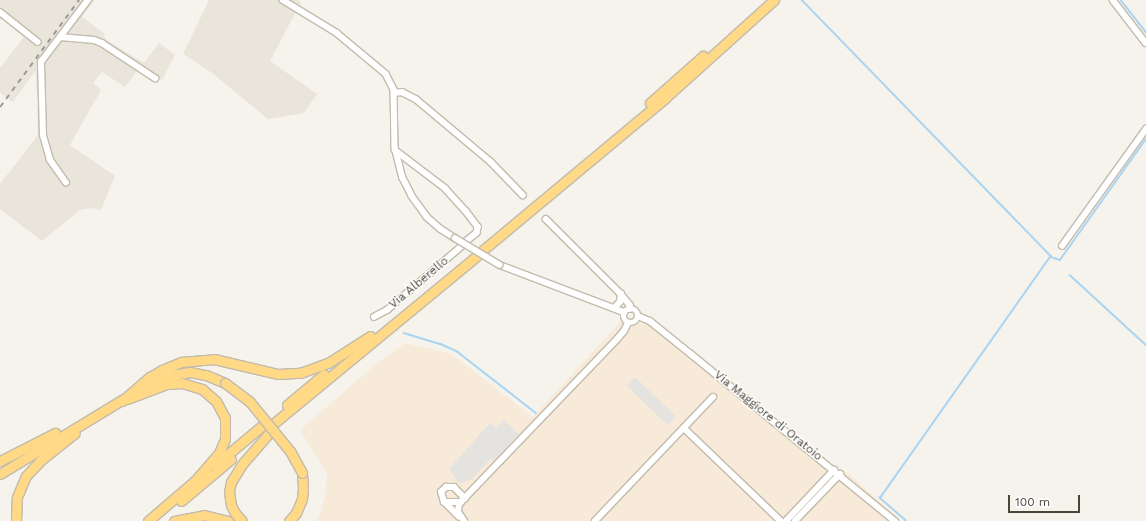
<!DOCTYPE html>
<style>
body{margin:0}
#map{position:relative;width:1146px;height:521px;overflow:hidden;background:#f6f3ec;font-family:"Work Sans",sans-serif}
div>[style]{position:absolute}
.residential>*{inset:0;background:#eae5da}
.commercial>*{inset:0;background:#f7ead8}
.parking>*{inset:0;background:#e5e3e0;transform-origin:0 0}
.stream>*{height:1.5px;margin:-0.75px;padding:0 0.75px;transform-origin:0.75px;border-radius:0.75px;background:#a9d4f2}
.roads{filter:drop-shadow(1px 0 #c2bbae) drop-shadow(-1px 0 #c2bbae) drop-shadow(0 1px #c2bbae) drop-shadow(0 -1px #c2bbae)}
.minor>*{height:5.5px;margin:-2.75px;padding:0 2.75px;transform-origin:2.75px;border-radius:2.75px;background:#fff}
.minor>.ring{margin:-2.75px;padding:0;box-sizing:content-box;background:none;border:5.5px solid #fff;border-radius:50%}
.trunk>*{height:9px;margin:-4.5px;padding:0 4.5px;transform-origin:4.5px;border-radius:4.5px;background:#ffd985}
.rail>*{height:1.5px;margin-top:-0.75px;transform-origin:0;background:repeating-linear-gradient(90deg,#9a9a9a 0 5px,transparent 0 10px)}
.bridges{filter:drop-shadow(1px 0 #c2bbae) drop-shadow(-1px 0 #c2bbae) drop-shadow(0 1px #c2bbae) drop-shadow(0 -1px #c2bbae)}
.minor-bridge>*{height:5.5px;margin:-2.75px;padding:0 2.75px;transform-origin:2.75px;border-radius:2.75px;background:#fff}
.trunk-bridge>*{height:9px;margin:-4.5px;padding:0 4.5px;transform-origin:4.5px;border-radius:4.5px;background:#ffd985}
span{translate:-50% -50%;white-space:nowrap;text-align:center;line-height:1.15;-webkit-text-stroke:3px #fff;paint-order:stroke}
.street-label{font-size:12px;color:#4b4439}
.scale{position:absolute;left:1008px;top:495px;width:72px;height:18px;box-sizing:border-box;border:2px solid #4b4439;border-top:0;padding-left:5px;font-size:12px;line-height:14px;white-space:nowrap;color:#4b4439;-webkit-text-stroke:3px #fff;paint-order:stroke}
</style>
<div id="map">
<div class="residential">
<div style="clip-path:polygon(0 0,94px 0,82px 17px,104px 33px,105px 39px,144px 63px,159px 43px,175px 55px,162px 80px,141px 65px,125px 87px,102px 72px,93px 83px,101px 90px,70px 145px,115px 176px,101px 210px,91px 208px,80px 210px,42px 241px,0 209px,0 184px,38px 135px,36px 70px,13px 102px,0 93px,0 68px,24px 37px,2px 19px,0 20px)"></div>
<div style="clip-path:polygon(209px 0,298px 0,301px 2px,270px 61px,317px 94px,304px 113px,268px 119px,212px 73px,183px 54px)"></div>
</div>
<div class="commercial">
<div style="clip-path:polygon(621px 321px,649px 325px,825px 465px,845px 471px,902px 521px,316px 521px,321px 511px,325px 497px,327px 474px,300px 430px,369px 370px,405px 343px,451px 354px,533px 417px)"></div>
</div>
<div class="parking">
<div style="left:635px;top:377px;width:57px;height:12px;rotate:44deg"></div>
<div style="clip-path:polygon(504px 420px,519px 434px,494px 461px,491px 458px,472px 479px,461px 483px,457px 481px,449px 469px,490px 423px,496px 428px)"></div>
</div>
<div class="stream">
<div style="left:802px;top:0;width:359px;rotate:45.8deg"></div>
<div style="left:1121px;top:0;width:41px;rotate:52deg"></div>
<div style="left:1054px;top:258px;width:6px;rotate:18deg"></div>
<div style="left:1060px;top:260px;width:148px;rotate:-54.6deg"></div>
<div style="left:1070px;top:275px;width:103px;rotate:42.6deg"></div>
<div style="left:404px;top:333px;width:39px;rotate:17deg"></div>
<div style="left:441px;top:344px;width:19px;rotate:25deg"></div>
<div style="left:458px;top:352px;width:99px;rotate:38deg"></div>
<div style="left:906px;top:521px;width:35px;rotate:-139deg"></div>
<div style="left:880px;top:498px;width:296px;rotate:-54.8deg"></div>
</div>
<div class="roads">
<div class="minor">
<div style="left:283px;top:0;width:63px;rotate:31.4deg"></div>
<div style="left:337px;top:33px;width:64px;rotate:39.9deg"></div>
<div style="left:386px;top:74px;width:18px;rotate:63deg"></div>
<div style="left:394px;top:90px;width:57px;rotate:89deg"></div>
<div style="left:395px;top:147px;width:32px;rotate:76deg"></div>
<div style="left:403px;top:178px;width:20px;rotate:63deg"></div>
<div style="left:412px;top:196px;width:26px;rotate:54deg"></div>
<div style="left:427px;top:217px;width:18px;rotate:41deg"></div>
<div style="left:441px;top:229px;width:17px;rotate:33deg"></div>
<div style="left:1113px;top:0;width:54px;rotate:52.5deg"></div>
<div style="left:0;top:12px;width:48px;rotate:38.3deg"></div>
<div style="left:60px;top:37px;width:34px;rotate:5deg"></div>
<div style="left:94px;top:40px;width:9px;rotate:21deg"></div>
<div style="left:102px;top:43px;width:64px;rotate:33.4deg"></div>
<div style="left:394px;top:93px;width:8px;rotate:-7deg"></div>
<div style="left:402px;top:92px;width:16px;rotate:27deg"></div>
<div style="left:416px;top:99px;width:98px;rotate:40deg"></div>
<div style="left:491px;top:162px;width:46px;rotate:45.9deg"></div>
<div style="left:395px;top:150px;width:63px;rotate:37.2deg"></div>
<div style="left:445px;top:188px;width:31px;rotate:48deg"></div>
<div style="left:466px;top:211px;width:20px;rotate:53deg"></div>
<div style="left:478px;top:227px;width:6px;rotate:99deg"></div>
<div style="left:477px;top:233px;width:13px;rotate:141deg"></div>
<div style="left:66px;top:183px;width:28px;rotate:-125deg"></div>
<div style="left:50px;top:160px;width:26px;rotate:-106deg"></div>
<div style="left:43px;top:135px;width:73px;rotate:-91.6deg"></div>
<div style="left:41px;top:62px;width:78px;rotate:-52.8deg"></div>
<div style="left:546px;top:219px;width:106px;rotate:45deg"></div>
<div style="left:621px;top:294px;width:14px;rotate:51deg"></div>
<div style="left:630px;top:305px;width:4px;rotate:90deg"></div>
<div style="left:1062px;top:246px;width:144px;rotate:-54.3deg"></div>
<div style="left:500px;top:265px;width:133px;rotate:20.8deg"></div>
<div style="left:614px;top:308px;width:8px;rotate:-45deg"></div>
<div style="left:620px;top:302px;width:8px;rotate:-83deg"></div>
<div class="ring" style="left:624px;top:309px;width:8.5px;height:8.5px"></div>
<div style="left:638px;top:316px;width:13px;rotate:23deg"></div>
<div style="left:650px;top:321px;width:53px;rotate:38.8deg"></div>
<div style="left:691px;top:354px;width:264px;rotate:39.3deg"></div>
<div style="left:374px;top:317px;width:15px;rotate:-28deg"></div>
<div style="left:387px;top:310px;width:99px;rotate:-40.5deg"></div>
<div style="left:684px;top:428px;width:134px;rotate:43.8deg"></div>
<div style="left:444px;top:502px;width:17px"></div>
<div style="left:459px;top:517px;width:21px;rotate:-135deg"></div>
<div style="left:444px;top:502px;width:10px;rotate:-107deg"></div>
<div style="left:441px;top:492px;width:7px;rotate:-45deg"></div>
<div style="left:446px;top:487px;width:8px"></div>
<div style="left:454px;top:487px;width:16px;rotate:45deg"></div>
<div style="left:464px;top:521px;width:11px;rotate:-124deg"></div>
<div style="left:458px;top:512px;width:8px;rotate:-83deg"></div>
<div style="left:459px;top:504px;width:230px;rotate:-46.2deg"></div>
<div style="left:618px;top:338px;width:9px;rotate:-49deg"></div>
<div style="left:624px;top:331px;width:9px;rotate:-63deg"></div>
<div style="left:595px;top:521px;width:171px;rotate:-46.4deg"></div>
<div style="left:786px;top:521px;width:70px;rotate:-46.7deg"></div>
<div style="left:795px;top:521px;width:65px;rotate:-46.2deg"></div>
</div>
<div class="trunk">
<div style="left:650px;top:103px;width:71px;rotate:-41.6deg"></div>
<div style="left:483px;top:250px;width:236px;rotate:-39.8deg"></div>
<div style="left:664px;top:99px;width:148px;rotate:-42deg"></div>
<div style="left:149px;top:385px;width:20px;rotate:-27deg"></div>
<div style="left:167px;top:376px;width:23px;rotate:-10deg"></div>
<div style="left:190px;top:372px;width:16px;rotate:11deg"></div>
<div style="left:206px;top:375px;width:21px;rotate:23deg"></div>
<div style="left:127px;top:399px;width:43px;rotate:-20.6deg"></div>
<div style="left:167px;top:384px;width:15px;rotate:-4deg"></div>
<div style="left:182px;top:383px;width:21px;rotate:17deg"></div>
<div style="left:202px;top:389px;width:18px;rotate:41deg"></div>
<div style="left:216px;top:401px;width:19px;rotate:62deg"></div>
<div style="left:225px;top:418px;width:21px;rotate:90deg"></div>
<div style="left:225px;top:439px;width:15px;rotate:113deg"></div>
<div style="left:219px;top:453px;width:40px;rotate:131deg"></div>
<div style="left:122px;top:401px;width:37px;rotate:-41deg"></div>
<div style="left:150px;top:377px;width:14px;rotate:-30deg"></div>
<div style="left:162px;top:370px;width:21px;rotate:-23deg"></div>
<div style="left:181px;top:362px;width:33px;rotate:-5deg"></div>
<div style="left:214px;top:359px;width:66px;rotate:13.2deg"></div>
<div style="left:278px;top:374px;width:22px;rotate:-3deg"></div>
<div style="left:300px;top:373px;width:30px;rotate:-20deg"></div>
<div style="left:328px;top:363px;width:50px;rotate:-32.7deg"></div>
<div style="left:287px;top:405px;width:48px;rotate:-40deg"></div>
<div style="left:273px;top:424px;width:264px;rotate:-39.5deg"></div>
<div style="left:0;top:461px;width:62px;rotate:-27deg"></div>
<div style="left:215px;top:465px;width:62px;rotate:-39.8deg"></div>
<div style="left:0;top:474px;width:146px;rotate:-31.3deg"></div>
<div style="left:181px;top:501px;width:65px;rotate:-40deg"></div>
<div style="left:16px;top:521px;width:24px;rotate:-88deg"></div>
<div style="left:17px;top:497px;width:23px;rotate:-67deg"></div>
<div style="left:26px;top:476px;width:22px;rotate:-47deg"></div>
<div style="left:41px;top:460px;width:43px;rotate:-38.5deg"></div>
<div style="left:148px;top:521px;width:65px;rotate:-40.6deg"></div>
<div style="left:174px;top:521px;width:31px;rotate:-11deg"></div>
<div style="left:204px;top:515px;width:25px;rotate:14deg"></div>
<div style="left:242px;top:521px;width:11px;rotate:-131deg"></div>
<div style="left:235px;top:513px;width:9px;rotate:-117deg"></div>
<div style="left:231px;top:505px;width:13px;rotate:-99deg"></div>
<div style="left:229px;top:492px;width:10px;rotate:-79deg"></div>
<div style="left:231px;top:482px;width:22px;rotate:-58deg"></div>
<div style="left:243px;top:463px;width:41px;rotate:-48.9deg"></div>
<div style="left:289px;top:521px;width:11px;rotate:-49deg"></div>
<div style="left:296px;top:513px;width:15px;rotate:-67deg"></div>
<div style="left:302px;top:499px;width:11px;rotate:-85deg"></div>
<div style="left:303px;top:488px;width:15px;rotate:-94deg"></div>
</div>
</div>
<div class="rail">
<div style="left:0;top:107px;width:133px;rotate:-53.6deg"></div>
</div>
<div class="bridges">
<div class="minor-bridge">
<div style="left:455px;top:238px;width:52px;rotate:31deg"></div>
</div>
<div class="trunk-bridge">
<div style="left:225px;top:383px;width:31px;rotate:37deg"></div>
<div style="left:250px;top:402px;width:63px;rotate:50.8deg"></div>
<div style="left:290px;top:451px;width:25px;rotate:61deg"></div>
</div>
</div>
<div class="street-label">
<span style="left:419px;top:283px;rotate:-40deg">Via Alberello</span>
<span style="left:768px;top:416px;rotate:39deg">Via Maggiore di Oratoio</span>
</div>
<div class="scale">100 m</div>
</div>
